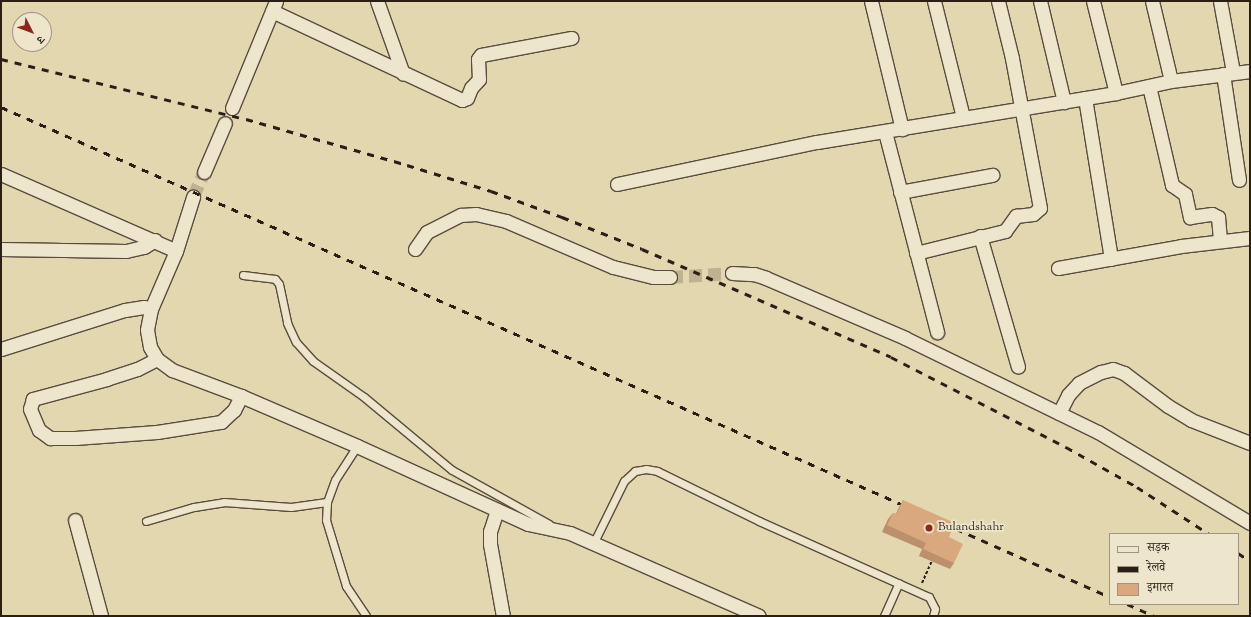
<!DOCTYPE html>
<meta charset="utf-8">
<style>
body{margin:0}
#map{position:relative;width:1251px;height:617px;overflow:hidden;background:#e3d7b0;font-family:"Sorts Mill Goudy","Noto Serif Devanagari",serif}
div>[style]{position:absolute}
.street-tunnel>*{height:13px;margin-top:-6.5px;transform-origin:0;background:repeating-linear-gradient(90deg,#bfb291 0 13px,transparent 0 19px)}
.path>*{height:2px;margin-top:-1px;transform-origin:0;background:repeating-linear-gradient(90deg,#2d1d17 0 3px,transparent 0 5px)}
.roads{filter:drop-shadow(1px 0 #5a4c3d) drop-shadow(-1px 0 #5a4c3d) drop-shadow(0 1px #5a4c3d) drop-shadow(0 -1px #5a4c3d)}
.lane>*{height:7px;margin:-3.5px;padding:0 3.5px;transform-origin:3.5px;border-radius:3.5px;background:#ede5cc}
.street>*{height:13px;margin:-6.5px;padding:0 6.5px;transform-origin:6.5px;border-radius:6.5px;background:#ede5cc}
.rail>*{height:3px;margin-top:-1.5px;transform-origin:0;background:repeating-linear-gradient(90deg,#2d1d17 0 7px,transparent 0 14px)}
.wall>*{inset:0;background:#bb906c}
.building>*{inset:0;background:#daa87e}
.dots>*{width:11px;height:11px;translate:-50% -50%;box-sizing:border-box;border:2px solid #ede5cc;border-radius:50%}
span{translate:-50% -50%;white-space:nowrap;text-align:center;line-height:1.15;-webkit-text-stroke:3.5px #ede5cc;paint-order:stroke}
.poi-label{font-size:12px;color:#2d1d17}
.left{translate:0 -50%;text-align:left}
.frame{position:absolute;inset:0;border:2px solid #2d1d17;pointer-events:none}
.legend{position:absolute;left:1109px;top:533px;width:130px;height:72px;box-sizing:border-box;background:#ede5cc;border:1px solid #a09584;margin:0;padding:5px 7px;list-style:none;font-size:12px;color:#2d1d17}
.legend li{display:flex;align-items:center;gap:8px;height:20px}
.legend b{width:20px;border:1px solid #a09584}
.north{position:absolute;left:12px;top:12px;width:40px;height:40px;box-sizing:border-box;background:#ede5cc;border:1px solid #a09584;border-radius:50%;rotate:132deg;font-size:11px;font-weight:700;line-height:16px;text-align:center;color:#2d1d17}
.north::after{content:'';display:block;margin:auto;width:14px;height:18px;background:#8f2418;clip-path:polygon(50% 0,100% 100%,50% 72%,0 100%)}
</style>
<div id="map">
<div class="street-tunnel">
<div style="left:193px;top:197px;width:27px;rotate:-66deg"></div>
<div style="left:670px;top:277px;width:62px;rotate:-3.7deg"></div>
</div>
<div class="path">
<div style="left:922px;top:583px;width:24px;rotate:-66deg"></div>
</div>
<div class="roads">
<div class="lane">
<div style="left:243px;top:275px;width:32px;rotate:7deg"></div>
<div style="left:275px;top:279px;width:6px;rotate:51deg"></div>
<div style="left:279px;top:284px;width:40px;rotate:78deg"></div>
<div style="left:287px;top:323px;width:21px;rotate:65deg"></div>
<div style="left:296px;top:342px;width:25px;rotate:48deg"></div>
<div style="left:313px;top:361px;width:62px;rotate:35.2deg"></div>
<div style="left:364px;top:397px;width:114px;rotate:39.7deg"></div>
<div style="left:452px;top:470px;width:111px;rotate:29.1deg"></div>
<div style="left:357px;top:446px;width:40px;rotate:122.9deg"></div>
<div style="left:335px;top:480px;width:23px;rotate:110deg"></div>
<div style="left:327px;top:502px;width:18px;rotate:93deg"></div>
<div style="left:326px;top:520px;width:69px;rotate:73.1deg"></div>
<div style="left:346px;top:586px;width:36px;rotate:56deg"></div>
<div style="left:146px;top:521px;width:50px;rotate:-16.3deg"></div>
<div style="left:194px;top:507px;width:30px;rotate:-9deg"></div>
<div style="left:224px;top:502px;width:67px;rotate:4.3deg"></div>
<div style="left:291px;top:507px;width:36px;rotate:-8deg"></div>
<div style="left:594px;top:542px;width:68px;rotate:-63.8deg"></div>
<div style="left:624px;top:481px;width:15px;rotate:-42deg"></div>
<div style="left:635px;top:471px;width:11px;rotate:-10deg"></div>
<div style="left:646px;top:469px;width:11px;rotate:10deg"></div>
<div style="left:657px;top:471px;width:114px;rotate:26.1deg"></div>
<div style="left:759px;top:521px;width:186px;rotate:24.1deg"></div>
<div style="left:929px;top:597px;width:13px;rotate:63deg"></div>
<div style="left:935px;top:609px;width:7px;rotate:106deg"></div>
<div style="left:884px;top:616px;width:36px;rotate:-66deg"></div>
</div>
<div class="street">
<div style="left:377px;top:1px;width:77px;rotate:70.4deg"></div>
<div style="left:871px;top:1px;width:132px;rotate:76.4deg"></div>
<div style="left:934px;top:1px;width:120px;rotate:76deg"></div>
<div style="left:1040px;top:1px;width:104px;rotate:76.6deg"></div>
<div style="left:1093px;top:1px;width:95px;rotate:76deg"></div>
<div style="left:1152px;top:1px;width:82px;rotate:76.6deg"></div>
<div style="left:1220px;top:1px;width:72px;rotate:79.6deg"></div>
<div style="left:272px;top:11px;width:210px;rotate:25.1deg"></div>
<div style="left:462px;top:100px;width:5px;rotate:-22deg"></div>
<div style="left:467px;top:98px;width:11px;rotate:-68deg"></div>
<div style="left:471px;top:88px;width:12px;rotate:-48deg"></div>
<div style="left:479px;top:79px;width:20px;rotate:-93deg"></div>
<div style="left:478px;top:59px;width:5px;rotate:-53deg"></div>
<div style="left:481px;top:55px;width:92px;rotate:-10.7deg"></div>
<div style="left:1223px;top:74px;width:107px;rotate:81.4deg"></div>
<div style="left:1149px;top:86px;width:102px;rotate:76.9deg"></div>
<div style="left:1172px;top:185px;width:16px;rotate:35deg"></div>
<div style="left:1185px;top:194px;width:24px;rotate:78deg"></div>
<div style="left:1190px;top:217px;width:22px;rotate:-8deg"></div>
<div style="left:1212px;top:214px;width:7px;rotate:27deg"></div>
<div style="left:1218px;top:217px;width:23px;rotate:85deg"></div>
<div style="left:1085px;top:98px;width:163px;rotate:80.8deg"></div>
<div style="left:232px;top:108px;width:116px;rotate:-67.6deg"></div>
<div style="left:885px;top:132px;width:207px;rotate:75.4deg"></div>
<div style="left:204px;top:172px;width:53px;rotate:-66.8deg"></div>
<div style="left:1px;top:174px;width:191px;rotate:23.7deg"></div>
<div style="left:176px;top:251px;width:63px;rotate:113.3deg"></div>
<div style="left:151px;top:309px;width:21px;rotate:101deg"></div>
<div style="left:147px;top:330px;width:17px;rotate:80deg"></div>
<div style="left:150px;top:347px;width:14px;rotate:60deg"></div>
<div style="left:157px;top:359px;width:19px;rotate:36deg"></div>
<div style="left:172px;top:370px;width:74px;rotate:20.6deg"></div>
<div style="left:241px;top:396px;width:126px;rotate:23.3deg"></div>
<div style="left:357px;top:446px;width:188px;rotate:24.5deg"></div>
<div style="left:528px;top:524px;width:43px;rotate:12.1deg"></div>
<div style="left:570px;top:533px;width:206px;rotate:23.7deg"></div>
<div style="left:617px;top:184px;width:204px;rotate:-11.9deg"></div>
<div style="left:817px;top:142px;width:303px;rotate:-9.3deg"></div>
<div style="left:1116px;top:93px;width:56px;rotate:-12.3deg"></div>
<div style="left:1171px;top:81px;width:80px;rotate:-7.2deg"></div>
<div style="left:900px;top:192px;width:94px;rotate:-10.5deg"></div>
<div style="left:980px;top:236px;width:136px;rotate:73.8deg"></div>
<div style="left:1px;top:249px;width:125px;rotate:0.9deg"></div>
<div style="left:126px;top:251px;width:18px;rotate:-13deg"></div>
<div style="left:144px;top:247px;width:13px;rotate:-32deg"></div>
<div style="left:415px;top:249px;width:21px;rotate:-55deg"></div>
<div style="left:427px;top:232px;width:38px;rotate:-27deg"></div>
<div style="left:461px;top:215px;width:15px;rotate:-4deg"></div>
<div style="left:476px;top:214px;width:31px;rotate:13deg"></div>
<div style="left:506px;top:221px;width:116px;rotate:23.3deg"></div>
<div style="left:613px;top:267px;width:41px;rotate:14deg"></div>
<div style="left:653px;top:277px;width:17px"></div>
<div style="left:176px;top:251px;width:57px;rotate:-72.5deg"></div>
<div style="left:916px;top:253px;width:92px;rotate:-13.9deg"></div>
<div style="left:1005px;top:231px;width:19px;rotate:-54deg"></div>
<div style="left:1016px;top:216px;width:17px;rotate:-7deg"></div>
<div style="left:1033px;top:214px;width:9px;rotate:-41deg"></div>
<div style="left:1040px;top:208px;width:153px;rotate:-100.6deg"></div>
<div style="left:1012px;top:58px;width:59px;rotate:-103.8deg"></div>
<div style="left:1058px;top:268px;width:125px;rotate:-10.1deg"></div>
<div style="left:1181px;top:246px;width:69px;rotate:-6.6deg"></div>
<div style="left:732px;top:273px;width:22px;rotate:3deg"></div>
<div style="left:754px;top:274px;width:13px;rotate:18deg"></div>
<div style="left:766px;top:278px;width:151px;rotate:23.3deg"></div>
<div style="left:905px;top:338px;width:215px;rotate:26deg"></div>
<div style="left:1098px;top:432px;width:177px;rotate:30.9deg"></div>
<div style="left:1px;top:349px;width:130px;rotate:-17.5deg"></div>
<div style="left:125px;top:310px;width:19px;rotate:-9deg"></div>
<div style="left:144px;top:307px;width:7px;rotate:16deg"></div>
<div style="left:157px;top:359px;width:22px;rotate:153deg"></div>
<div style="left:137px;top:369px;width:32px;rotate:162deg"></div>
<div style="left:107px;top:379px;width:77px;rotate:164.9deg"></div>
<div style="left:33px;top:399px;width:10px;rotate:107deg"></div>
<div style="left:30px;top:409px;width:23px;rotate:67deg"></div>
<div style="left:39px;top:430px;width:14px;rotate:36deg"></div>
<div style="left:50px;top:438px;width:25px"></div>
<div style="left:75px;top:438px;width:82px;rotate:-4.2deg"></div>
<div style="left:157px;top:432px;width:65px;rotate:-8.9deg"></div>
<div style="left:221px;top:422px;width:18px;rotate:-43deg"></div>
<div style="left:234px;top:410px;width:16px;rotate:-63deg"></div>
<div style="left:1059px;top:413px;width:20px;rotate:-63deg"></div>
<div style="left:1068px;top:395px;width:16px;rotate:-47deg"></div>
<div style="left:1079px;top:383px;width:25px;rotate:-27deg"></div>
<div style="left:1101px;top:372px;width:12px;rotate:-14deg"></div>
<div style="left:1113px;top:369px;width:12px;rotate:20deg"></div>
<div style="left:1124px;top:373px;width:55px;rotate:36.9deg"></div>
<div style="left:1168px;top:406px;width:27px;rotate:31deg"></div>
<div style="left:1191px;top:420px;width:63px;rotate:21.3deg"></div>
<div style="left:497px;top:510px;width:22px;rotate:108deg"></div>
<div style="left:490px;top:531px;width:13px;rotate:90deg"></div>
<div style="left:490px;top:544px;width:73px;rotate:79.8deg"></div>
<div style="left:75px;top:520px;width:99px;rotate:74.8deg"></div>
</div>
</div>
<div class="rail">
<div style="left:1px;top:59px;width:252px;rotate:13.8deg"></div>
<div style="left:246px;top:119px;width:167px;rotate:15.9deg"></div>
<div style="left:407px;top:165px;width:88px;rotate:17.2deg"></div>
<div style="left:491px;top:191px;width:76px;rotate:20.1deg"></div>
<div style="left:562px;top:217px;width:86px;rotate:21.8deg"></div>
<div style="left:642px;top:249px;width:271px;rotate:23.4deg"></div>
<div style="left:891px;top:357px;width:197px;rotate:27.2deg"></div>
<div style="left:1066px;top:447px;width:81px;rotate:29.4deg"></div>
<div style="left:1137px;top:487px;width:86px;rotate:33.1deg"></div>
<div style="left:1px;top:107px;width:994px;rotate:23.8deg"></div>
<div style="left:943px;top:523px;width:183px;rotate:23.9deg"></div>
<div style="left:1238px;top:553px;width:14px;rotate:34deg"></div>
<div style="left:1127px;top:604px;width:30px;rotate:24deg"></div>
</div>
<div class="wall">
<div style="clip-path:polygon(903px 500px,949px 537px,954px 563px,950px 569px,919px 556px,922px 549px,882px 532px,888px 519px,893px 513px,896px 514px,899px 507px)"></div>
</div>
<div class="building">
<div style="clip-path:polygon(903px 500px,955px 523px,949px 537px,963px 544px,954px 563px,923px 549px,926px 543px,887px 525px,893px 513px,897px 514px)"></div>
</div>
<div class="dots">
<div style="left:929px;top:528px;background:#8f2418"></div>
</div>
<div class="poi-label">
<span class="left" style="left:938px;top:528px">Bulandshahr</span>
</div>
<div class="frame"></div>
<ul class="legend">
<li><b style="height:5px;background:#ede5cc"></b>सड़क</li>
<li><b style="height:5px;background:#2d1d17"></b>रेलवे</li>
<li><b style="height:11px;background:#daa87e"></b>इमारत</li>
</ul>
<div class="north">उ</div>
</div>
